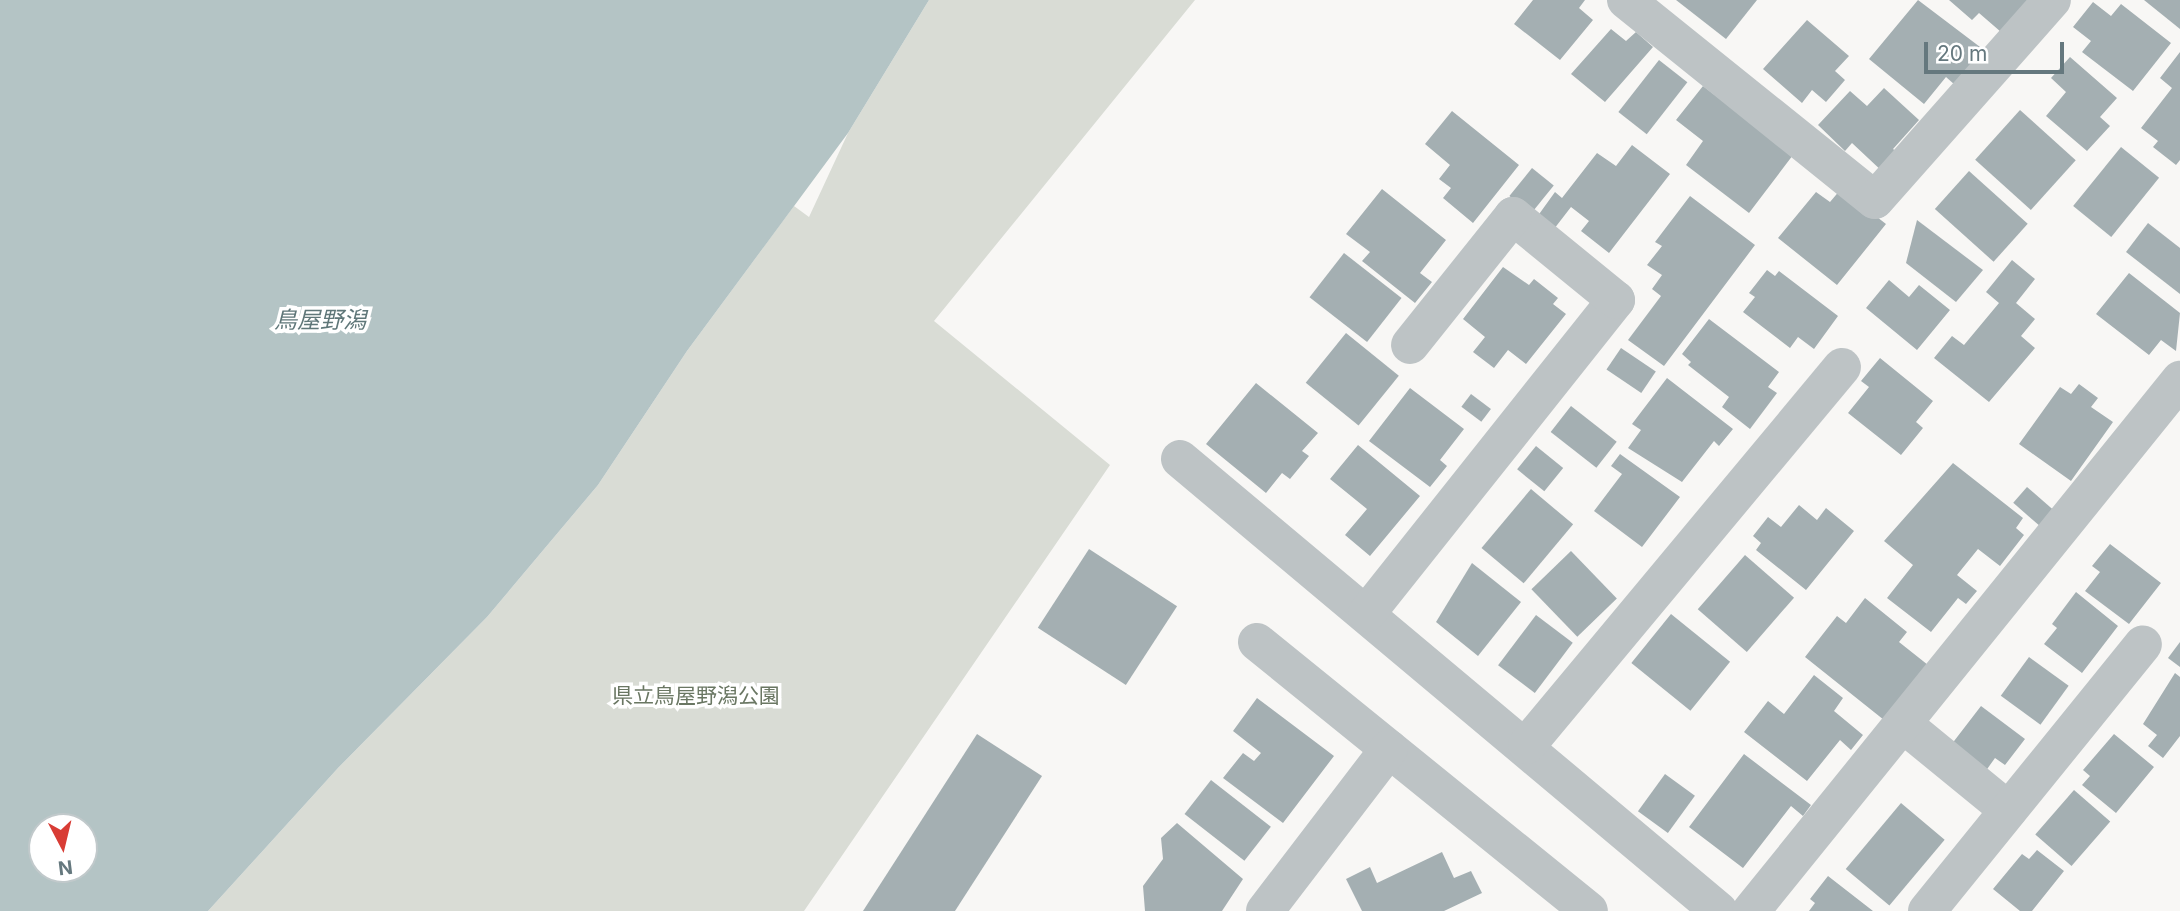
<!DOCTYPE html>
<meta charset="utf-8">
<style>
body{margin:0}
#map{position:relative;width:2180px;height:911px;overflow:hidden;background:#f8f7f5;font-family:Inter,"Noto Sans JP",sans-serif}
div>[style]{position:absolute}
.green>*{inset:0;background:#d9dcd5}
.water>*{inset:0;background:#b4c4c5}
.building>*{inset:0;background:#a4afb2;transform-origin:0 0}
.minor>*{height:38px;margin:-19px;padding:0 19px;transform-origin:19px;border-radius:19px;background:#bdc3c5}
span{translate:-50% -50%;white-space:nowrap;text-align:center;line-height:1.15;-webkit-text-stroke:7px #fff;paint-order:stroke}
.park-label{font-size:21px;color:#6a7763}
.water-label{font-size:23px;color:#5f7779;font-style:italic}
.north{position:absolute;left:28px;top:813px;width:70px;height:70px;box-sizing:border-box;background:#fff;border:2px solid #c1c9cb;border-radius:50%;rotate:173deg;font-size:19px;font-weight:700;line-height:28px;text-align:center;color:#65787e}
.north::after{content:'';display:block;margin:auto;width:24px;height:32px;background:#d83c35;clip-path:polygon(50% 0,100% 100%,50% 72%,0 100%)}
.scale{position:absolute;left:1924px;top:42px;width:140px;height:32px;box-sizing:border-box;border:4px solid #65787e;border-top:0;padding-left:9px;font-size:21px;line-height:24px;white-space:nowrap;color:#65787e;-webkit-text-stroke:5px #fff;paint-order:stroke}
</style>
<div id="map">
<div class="green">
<div style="clip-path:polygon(929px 0,1195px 0,934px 321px,1110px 465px,804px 911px,208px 911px,338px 768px,487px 617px,598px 485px,687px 351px,794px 206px,809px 217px,848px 133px)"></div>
</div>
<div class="water">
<div style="clip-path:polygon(evenodd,0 0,929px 0,848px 133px,687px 351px,598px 485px,487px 617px,338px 768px,208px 911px,0 911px,0 0,42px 827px,84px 827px,84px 869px,42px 869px,42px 827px)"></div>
</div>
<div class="building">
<div style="clip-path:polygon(1533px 0,1585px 0,1579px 8px,1593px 20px,1560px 60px,1514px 24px)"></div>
<div style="clip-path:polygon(1676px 0,1757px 0,1726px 39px)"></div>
<div style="clip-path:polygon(1918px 0,1984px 50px,1955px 85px,1946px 77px,1924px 104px,1869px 59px)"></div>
<div style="clip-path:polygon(1949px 0,2029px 0,2001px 32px,1979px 13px,1972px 20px)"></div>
<div style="clip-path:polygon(2144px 0,2180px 0,2180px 29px)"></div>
<div style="clip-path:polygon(2093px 2px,2111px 16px,2121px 4px,2171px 43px,2133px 91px,2082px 52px,2091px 41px,2073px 27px)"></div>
<div style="clip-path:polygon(1807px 20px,1849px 56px,1835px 71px,1845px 80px,1826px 102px,1812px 90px,1802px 103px,1763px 69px)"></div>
<div style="clip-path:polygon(1611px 29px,1626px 41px,1636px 32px,1653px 47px,1605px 102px,1571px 74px)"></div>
<div style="clip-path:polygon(2180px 52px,2180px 160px,2176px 165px,2153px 147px,2158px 141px,2141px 128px,2172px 88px,2160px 78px)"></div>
<div style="clip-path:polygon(2070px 57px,2117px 98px,2100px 117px,2110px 126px,2087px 151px,2046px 116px,2066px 92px,2051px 78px)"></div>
<div style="left:1659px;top:60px;width:36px;height:66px;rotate:38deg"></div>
<div style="clip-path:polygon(1703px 86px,1793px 155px,1749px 213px,1686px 165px,1703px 141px,1676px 120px)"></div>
<div style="clip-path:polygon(1884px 88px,1919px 120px,1893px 149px,1901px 155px,1884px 173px,1852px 143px,1845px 151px,1818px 125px,1850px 91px,1867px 106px)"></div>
<div style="left:2020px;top:110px;width:75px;height:67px;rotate:42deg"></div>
<div style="clip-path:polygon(1452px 111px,1519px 165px,1473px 223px,1443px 198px,1451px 188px,1439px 179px,1450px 165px,1425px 144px)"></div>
<div style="clip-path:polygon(1632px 145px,1670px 174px,1609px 253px,1581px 231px,1589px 221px,1571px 207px,1554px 229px,1537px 217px,1555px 192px,1562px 198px,1597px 153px,1616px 166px)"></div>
<div style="left:2121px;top:147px;width:49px;height:76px;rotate:39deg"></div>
<div style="left:1532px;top:168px;width:28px;height:36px;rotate:39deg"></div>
<div style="left:1969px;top:171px;width:79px;height:51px;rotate:42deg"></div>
<div style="clip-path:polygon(1382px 189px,1446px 240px,1420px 273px,1432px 282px,1415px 303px,1362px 261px,1370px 252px,1346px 234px)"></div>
<div style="clip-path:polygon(1841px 189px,1886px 224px,1837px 285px,1778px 238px,1816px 192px,1830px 202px)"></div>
<div style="clip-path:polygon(1690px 196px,1755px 245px,1664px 366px,1628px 340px,1661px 296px,1652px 289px,1662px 275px,1647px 265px,1662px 246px,1655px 242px)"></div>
<div style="clip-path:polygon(1917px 220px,1983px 270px,1956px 302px,1906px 263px)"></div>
<div style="clip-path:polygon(2148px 223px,2180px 248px,2180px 294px,2126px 252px)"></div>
<div style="left:1344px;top:253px;width:73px;height:56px;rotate:38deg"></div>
<div style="clip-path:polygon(2012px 260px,2035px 279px,2016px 303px,2035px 319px,2021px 336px,2035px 348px,1989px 402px,1934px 358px,1952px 336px,1964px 345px,1999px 303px,1986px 292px)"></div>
<div style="clip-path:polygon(1503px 267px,1529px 285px,1534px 279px,1558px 298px,1553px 304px,1566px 314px,1526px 364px,1508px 350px,1494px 368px,1473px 352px,1485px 337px,1463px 319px)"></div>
<div style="clip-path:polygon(1767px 270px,1775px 276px,1779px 271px,1838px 316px,1814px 349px,1798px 337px,1790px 348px,1743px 312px,1755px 297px,1749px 293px)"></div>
<div style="clip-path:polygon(2129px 273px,2180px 313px,2176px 351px,2161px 340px,2149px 355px,2096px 314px)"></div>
<div style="clip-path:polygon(1889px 280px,1909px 297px,1919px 285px,1950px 310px,1917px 350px,1866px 308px)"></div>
<div style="clip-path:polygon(1709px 319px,1779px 372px,1768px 387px,1777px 393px,1750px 429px,1722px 407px,1729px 397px,1688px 365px,1691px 362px,1682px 354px)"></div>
<div style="left:1346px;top:333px;width:68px;height:64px;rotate:39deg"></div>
<div style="left:1621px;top:348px;width:42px;height:26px;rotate:34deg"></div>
<div style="clip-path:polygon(1880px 358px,1933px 401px,1916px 422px,1923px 428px,1901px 455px,1848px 413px,1869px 387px,1861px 381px)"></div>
<div style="clip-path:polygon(1667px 378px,1733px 429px,1719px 446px,1714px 441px,1682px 482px,1628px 448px,1641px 430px,1632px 424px)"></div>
<div style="clip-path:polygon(1256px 383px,1318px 433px,1302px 451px,1309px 456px,1290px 479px,1282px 473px,1266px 493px,1206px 444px)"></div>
<div style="clip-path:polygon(2079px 384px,2098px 398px,2091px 407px,2113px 422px,2071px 481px,2019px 444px,2060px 387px,2071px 394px)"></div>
<div style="clip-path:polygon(1410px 388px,1464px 429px,1440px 460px,1447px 466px,1430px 487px,1369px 441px)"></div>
<div style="left:1471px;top:394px;width:25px;height:16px;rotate:37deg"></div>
<div style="left:1571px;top:406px;width:58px;height:33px;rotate:38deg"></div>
<div style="clip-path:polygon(1358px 445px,1420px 496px,1370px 556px,1345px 535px,1367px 509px,1330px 479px)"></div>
<div style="left:1536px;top:446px;width:35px;height:30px;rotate:39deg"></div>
<div style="clip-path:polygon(1620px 454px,1680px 497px,1642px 547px,1594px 511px,1622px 474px,1611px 466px)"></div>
<div style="clip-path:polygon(1953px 463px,2023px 518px,2016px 528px,2024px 535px,2000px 566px,1978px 549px,1957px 575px,1977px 591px,1966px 604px,1958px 598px,1931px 632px,1887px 598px,1913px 565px,1884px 541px)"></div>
<div style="left:2027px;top:487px;width:40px;height:21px;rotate:41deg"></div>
<div style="left:1531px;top:489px;width:55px;height:77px;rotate:40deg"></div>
<div style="clip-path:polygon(1799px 505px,1817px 520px,1826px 508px,1854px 531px,1806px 590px,1756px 550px,1761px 543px,1753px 536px,1768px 517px,1781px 527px)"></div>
<div style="clip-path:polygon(2110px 544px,2161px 583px,2129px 624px,2085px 591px,2100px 572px,2092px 566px)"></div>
<div style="left:1089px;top:549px;width:105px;height:94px;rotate:33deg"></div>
<div style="left:1571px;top:551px;width:66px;height:55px;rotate:46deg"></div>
<div style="left:1745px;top:555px;width:65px;height:72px;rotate:41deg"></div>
<div style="clip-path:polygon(1472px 563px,1521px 602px,1478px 656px,1436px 622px)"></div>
<div style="clip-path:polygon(2076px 592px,2118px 626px,2082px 673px,2044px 644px,2057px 628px,2052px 624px)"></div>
<div style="clip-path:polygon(1865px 598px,1907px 632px,1899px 642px,1928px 665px,1884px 720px,1805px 657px,1837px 616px,1846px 623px)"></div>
<div style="left:1671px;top:614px;width:76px;height:63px;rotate:39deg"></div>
<div style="left:1536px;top:615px;width:46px;height:63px;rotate:37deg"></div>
<div style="clip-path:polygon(2180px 642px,2180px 667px,2168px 658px)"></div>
<div style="left:2029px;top:657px;width:49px;height:48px;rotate:36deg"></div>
<div style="clip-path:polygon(2175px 673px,2180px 677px,2180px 736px,2163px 758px,2148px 746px,2157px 735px,2143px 724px)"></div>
<div style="clip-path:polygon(1814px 675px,1843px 698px,1834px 711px,1863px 735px,1851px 750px,1840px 740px,1807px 781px,1744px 732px,1768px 701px,1784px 714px)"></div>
<div style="clip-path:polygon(1257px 698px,1334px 756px,1283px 823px,1223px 778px,1243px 753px,1254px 761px,1261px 753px,1233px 731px)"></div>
<div style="clip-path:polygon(1981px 706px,2025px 739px,2005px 765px,1995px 758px,1985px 772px,1951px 745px)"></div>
<div style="clip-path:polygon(977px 734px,1042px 776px,955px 911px,863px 911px)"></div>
<div style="clip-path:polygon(2114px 734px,2154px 767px,2116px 813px,2082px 785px,2090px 776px,2083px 770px)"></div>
<div style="clip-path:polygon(1744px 754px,1811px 805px,1803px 816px,1791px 806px,1743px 868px,1689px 827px)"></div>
<div style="left:1665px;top:774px;width:37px;height:46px;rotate:36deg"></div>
<div style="left:1211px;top:780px;width:76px;height:43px;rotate:38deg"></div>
<div style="left:2074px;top:790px;width:48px;height:59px;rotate:41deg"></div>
<div style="left:1901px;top:803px;width:57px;height:86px;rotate:40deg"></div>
<div style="clip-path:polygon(1177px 823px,1243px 879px,1222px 911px,1145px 911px,1143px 886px,1163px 859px,1161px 838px)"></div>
<div style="clip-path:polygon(2037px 850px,2064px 871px,2032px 911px,2020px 911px,1993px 889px,2022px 854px,2029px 859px)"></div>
<div style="clip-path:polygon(1442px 852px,1454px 878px,1471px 871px,1482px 893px,1444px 911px,1362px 911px,1346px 879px,1370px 867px,1377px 883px)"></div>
<div style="clip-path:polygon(1828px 876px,1873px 911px,1809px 911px,1815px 903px,1810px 899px)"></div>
</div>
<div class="minor">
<div style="left:1626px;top:0;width:319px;rotate:38.8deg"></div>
<div style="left:1875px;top:200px;width:267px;rotate:-48.5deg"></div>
<div style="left:1180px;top:459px;width:703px;rotate:39.98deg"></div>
<div style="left:1367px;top:613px;width:400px;rotate:-51.5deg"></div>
<div style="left:1616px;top:300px;width:133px;rotate:-140.8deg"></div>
<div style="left:1513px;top:216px;width:165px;rotate:128.6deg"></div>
<div style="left:1257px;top:642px;width:427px;rotate:39deg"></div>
<div style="left:1903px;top:724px;width:136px;rotate:39.3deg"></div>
<div style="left:1527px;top:745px;width:492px;rotate:-50.2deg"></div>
<div style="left:1265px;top:911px;width:204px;rotate:-52.6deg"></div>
<div style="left:1751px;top:911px;width:683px;rotate:-51.06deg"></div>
<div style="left:1927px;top:911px;width:343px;rotate:-51deg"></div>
</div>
<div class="park-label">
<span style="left:696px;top:696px">県立鳥屋野潟公園</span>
</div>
<div class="water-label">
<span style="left:320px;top:320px">鳥屋野潟</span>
</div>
<div class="north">N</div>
<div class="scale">20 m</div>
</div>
